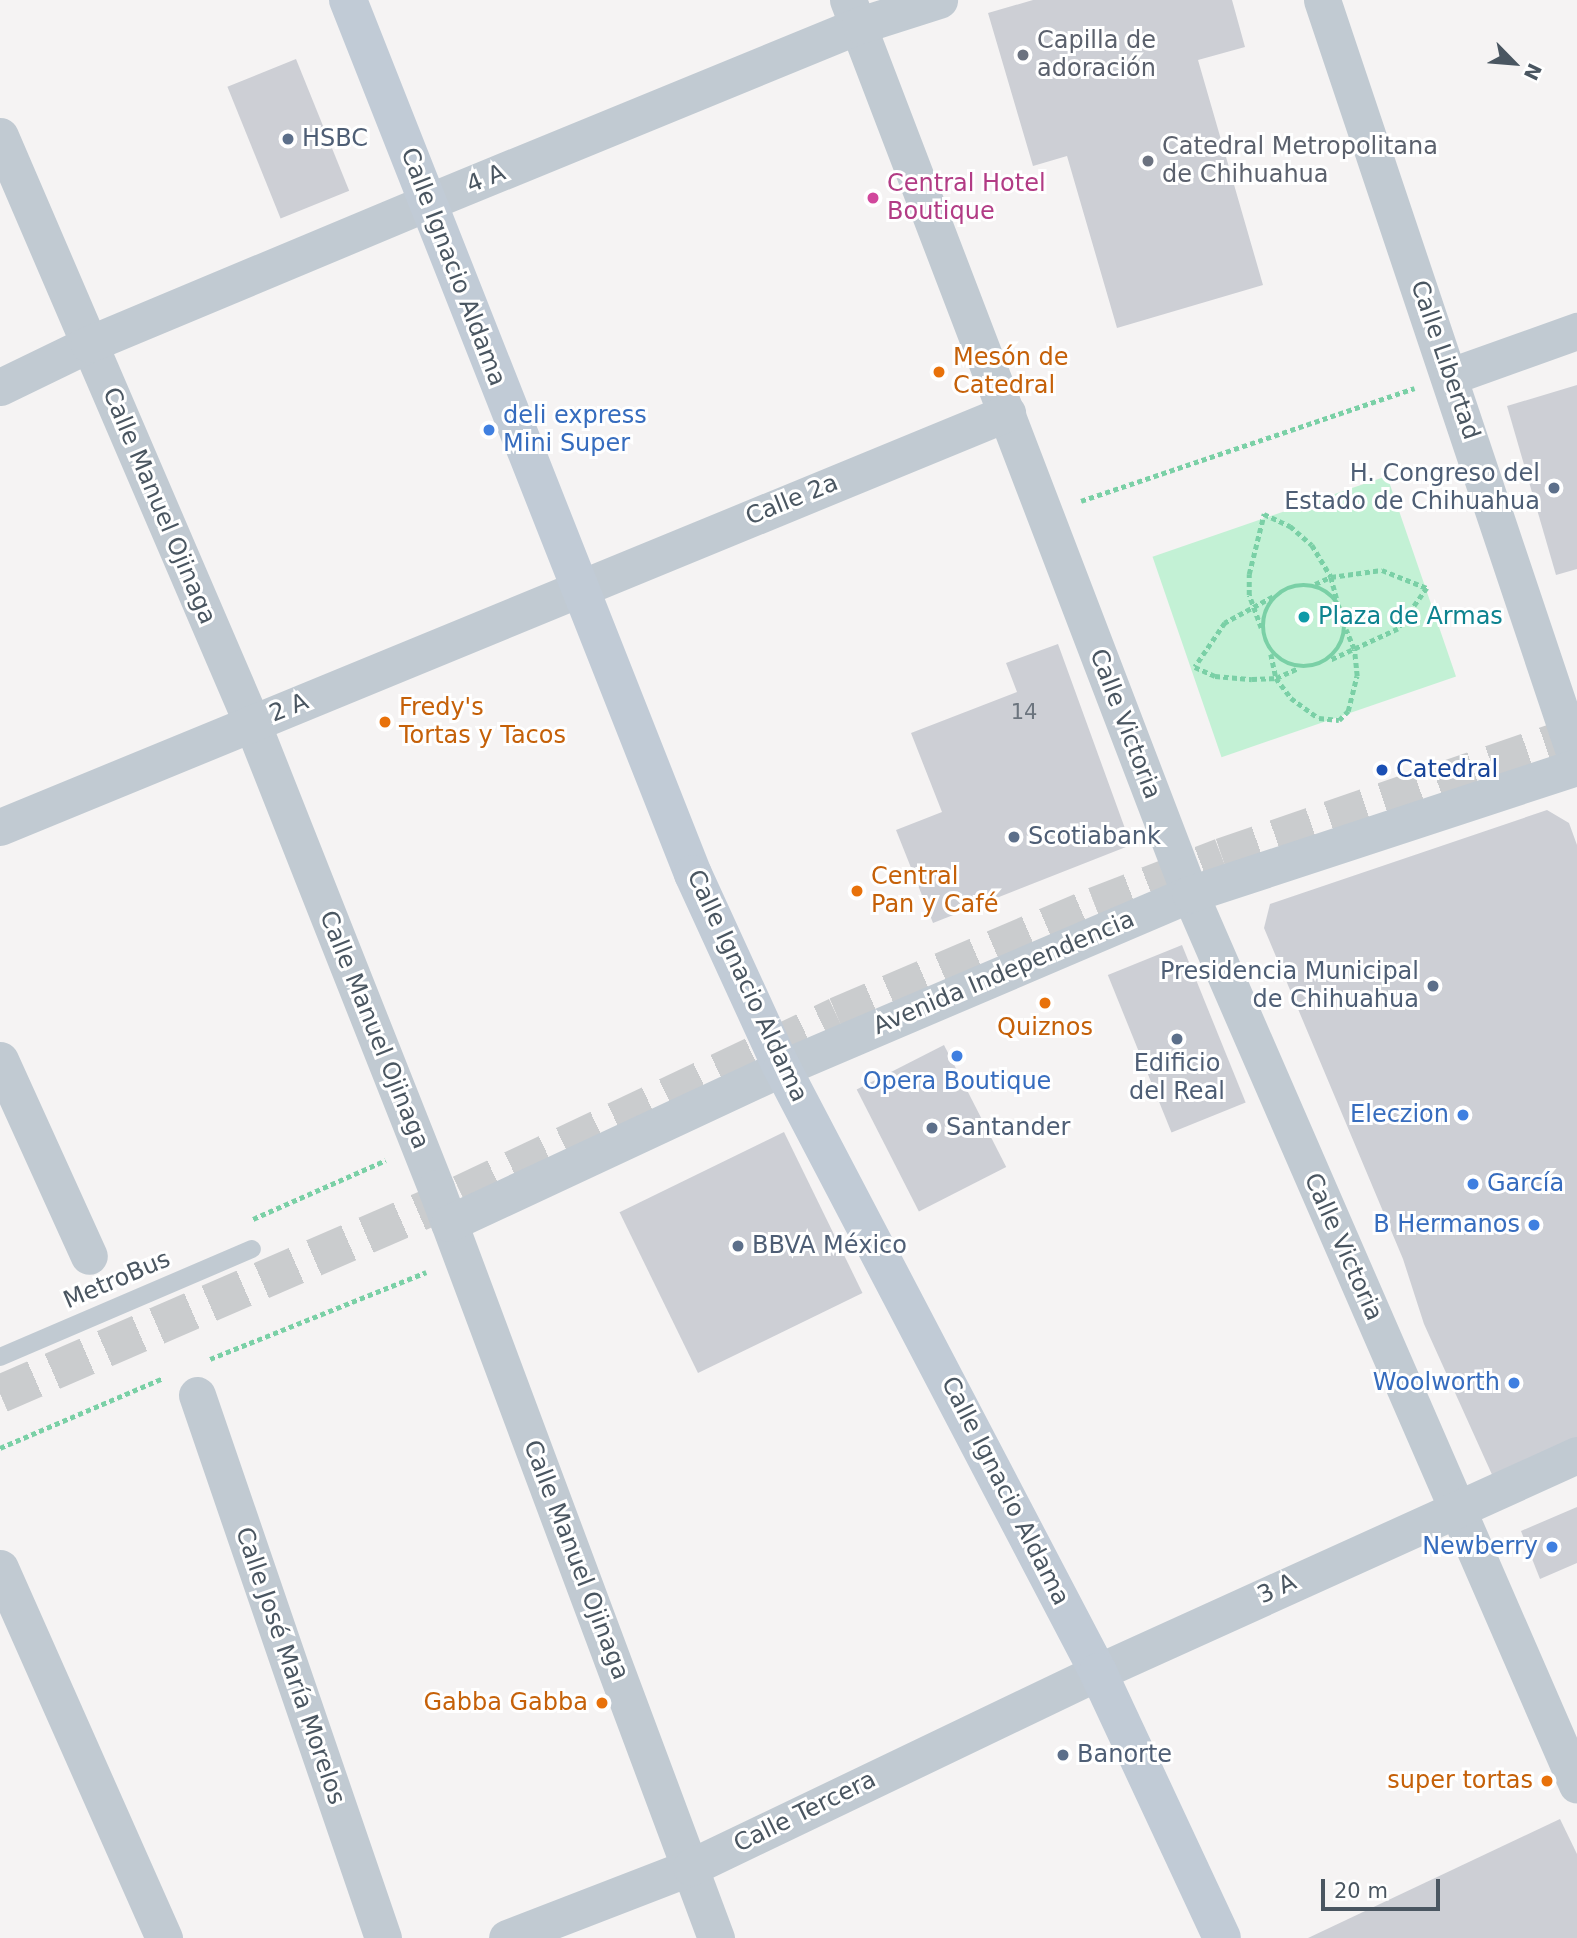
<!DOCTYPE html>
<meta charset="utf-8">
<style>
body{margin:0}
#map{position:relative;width:1577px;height:1938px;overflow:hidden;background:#f5f3f3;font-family:"DejaVu Sans",sans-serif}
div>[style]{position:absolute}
.green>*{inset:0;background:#c3f1d5;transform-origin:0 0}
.building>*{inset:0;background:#cdcfd5;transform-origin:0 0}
.primary-tunnel>*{height:38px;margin-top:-19px;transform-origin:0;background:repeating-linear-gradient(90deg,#caccce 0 38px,transparent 0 57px)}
.path>*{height:4.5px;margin-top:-2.25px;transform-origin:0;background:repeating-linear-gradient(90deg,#7ad0a6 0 5px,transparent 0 8.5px)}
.path>.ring{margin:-2.25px;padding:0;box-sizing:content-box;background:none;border:4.5px solid #7ad0a6;border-radius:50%}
.lane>*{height:18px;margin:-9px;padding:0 9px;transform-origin:9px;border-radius:9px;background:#c1cad2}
.street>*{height:37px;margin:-18.5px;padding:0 18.5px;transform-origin:18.5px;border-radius:18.5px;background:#c1cad2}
.secondary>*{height:38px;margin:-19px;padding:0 19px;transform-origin:19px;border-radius:19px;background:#c1cbd6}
.dots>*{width:19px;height:19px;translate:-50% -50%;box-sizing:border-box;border:4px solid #fff;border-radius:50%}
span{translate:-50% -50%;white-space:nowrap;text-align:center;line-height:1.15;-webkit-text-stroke:6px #fff;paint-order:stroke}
.number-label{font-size:21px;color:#6b747e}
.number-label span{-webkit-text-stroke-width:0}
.worship-label{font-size:24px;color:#5b616d}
.left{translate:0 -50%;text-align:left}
.service-label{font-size:24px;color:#4e5e75}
.right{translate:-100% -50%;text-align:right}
.street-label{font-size:24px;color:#4a5661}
.hotel-label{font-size:24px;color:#b23c85}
.food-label{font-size:24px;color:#c56008}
.shop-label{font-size:24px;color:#366cbe}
.culture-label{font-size:24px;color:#0d838f}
.transit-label{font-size:24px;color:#164399}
.north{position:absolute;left:1479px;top:28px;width:70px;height:70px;-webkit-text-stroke:5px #fff;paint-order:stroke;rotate:115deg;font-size:19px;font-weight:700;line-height:28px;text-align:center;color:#4a5661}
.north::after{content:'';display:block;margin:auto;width:24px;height:32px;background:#4a5661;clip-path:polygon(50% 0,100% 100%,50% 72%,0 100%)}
.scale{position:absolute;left:1321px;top:1879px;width:119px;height:32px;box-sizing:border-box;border:4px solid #4a5661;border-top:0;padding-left:9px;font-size:21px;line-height:24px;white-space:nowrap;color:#4a5661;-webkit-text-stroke:5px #fff;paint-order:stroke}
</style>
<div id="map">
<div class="green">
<div style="left:1387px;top:476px;width:212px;height:248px;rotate:71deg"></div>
</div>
<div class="building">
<div style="clip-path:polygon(1033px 0,1232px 0,1245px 47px,1198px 60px,1263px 285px,1117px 328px,1067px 156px,1033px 166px,988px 13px)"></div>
<div style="left:296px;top:59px;width:142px;height:74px;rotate:68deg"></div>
<div style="clip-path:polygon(1577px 385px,1577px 569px,1556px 575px,1507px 406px)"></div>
<div style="clip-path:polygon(1058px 644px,1131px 845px,933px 923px,896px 830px,942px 812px,911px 733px,1017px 692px,1006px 663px)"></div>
<div style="clip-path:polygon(1547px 810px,1569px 823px,1577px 845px,1577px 1442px,1494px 1479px,1424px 1324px,1403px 1259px,1264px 928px,1270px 904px)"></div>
<div style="left:1182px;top:945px;width:170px;height:80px;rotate:68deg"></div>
<div style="left:944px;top:1045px;width:137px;height:98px;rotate:63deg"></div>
<div style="left:784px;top:1132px;width:179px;height:183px;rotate:64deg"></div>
<div style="clip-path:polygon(1577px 1507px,1577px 1563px,1540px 1579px,1521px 1531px)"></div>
<div style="clip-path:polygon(1560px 1819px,1577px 1854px,1577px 1938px,1308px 1938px)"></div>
</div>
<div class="primary-tunnel">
<div style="left:0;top:1394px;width:503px;rotate:-23.45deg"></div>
<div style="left:461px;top:1194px;width:416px;rotate:-25.3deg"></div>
<div style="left:837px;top:1016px;width:280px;rotate:-23.1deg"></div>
<div style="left:1095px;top:906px;width:136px;rotate:-21.1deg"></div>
<div style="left:1222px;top:857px;width:375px;rotate:-19deg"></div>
</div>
<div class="path">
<div style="left:1081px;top:501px;width:352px;rotate:-18.7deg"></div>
<div style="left:1315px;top:584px;width:17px;rotate:-24deg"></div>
<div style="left:1331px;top:577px;width:51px;rotate:-7.8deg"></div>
<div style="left:1382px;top:570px;width:48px;rotate:21.8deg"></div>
<div style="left:1427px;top:588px;width:50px;rotate:125.3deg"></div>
<div style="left:1398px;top:629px;width:74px;rotate:155.2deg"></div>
<div class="ring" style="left:1263px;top:585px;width:77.5px;height:77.5px"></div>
<div style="left:1273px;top:597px;width:55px;rotate:151.6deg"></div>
<div style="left:1225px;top:623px;width:53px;rotate:124.3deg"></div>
<div style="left:1195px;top:667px;width:22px;rotate:24deg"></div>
<div style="left:1215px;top:676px;width:37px;rotate:5deg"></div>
<div style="left:1252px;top:679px;width:24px;rotate:-2deg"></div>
<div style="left:1276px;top:678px;width:24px;rotate:-24deg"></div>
<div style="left:1261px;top:628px;width:35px;rotate:-110deg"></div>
<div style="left:1249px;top:595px;width:21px;rotate:-90deg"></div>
<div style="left:1249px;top:574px;width:62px;rotate:-76deg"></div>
<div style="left:1264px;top:514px;width:29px;rotate:25deg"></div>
<div style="left:1290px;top:526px;width:29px;rotate:41deg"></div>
<div style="left:1312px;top:545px;width:37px;rotate:59deg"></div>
<div style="left:1331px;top:577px;width:23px;rotate:75deg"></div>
<div style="left:1271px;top:654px;width:25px;rotate:78deg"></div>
<div style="left:1276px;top:678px;width:25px;rotate:53deg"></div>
<div style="left:1291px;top:698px;width:34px;rotate:36deg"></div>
<div style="left:1319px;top:718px;width:20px;rotate:6deg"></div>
<div style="left:1339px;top:720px;width:13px;rotate:-45deg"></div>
<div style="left:1348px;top:711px;width:36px;rotate:-76deg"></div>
<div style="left:1357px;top:676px;width:27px;rotate:-96deg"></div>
<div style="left:1354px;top:649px;width:21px;rotate:-113deg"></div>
<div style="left:253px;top:1219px;width:145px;rotate:-23.9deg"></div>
<div style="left:210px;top:1359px;width:233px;rotate:-21.9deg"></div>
<div style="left:0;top:1448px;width:177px;rotate:-23.2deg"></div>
</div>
<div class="lane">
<div style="left:0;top:1357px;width:274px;rotate:-23.2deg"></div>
</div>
<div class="street">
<div style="left:848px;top:0;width:957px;rotate:69.07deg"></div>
<div style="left:1190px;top:894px;width:971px;rotate:66.52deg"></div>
<div style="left:1322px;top:0;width:803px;rotate:71.47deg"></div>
<div style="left:0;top:136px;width:639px;rotate:66.77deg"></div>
<div style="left:252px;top:723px;width:500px;rotate:68.41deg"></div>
<div style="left:436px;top:1188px;width:801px;rotate:69.53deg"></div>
<div style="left:1451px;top:376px;width:134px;rotate:-19.7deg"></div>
<div style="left:0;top:387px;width:99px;rotate:-25.8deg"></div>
<div style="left:89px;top:344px;width:368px;rotate:-22.7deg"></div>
<div style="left:428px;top:202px;width:467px;rotate:-22.3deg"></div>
<div style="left:860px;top:25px;width:83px;rotate:-17.6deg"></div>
<div style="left:0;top:827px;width:1089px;rotate:-22.35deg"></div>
<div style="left:0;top:1060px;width:215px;rotate:65.6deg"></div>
<div style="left:449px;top:1223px;width:367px;rotate:-25deg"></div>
<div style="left:782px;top:1068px;width:444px;rotate:-23.1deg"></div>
<div style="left:1190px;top:894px;width:407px;rotate:-18.2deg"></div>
<div style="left:197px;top:1395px;width:574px;rotate:71.09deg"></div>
<div style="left:0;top:1568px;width:405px;rotate:66.1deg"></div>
<div style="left:507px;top:1938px;width:197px;rotate:-21.1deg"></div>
<div style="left:691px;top:1867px;width:451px;rotate:-25.6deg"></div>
<div style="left:1098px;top:1672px;width:526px;rotate:-24.37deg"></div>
</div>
<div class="secondary">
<div style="left:348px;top:0;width:940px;rotate:68.46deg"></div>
<div style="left:693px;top:874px;width:213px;rotate:65.4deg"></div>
<div style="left:782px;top:1068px;width:682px;rotate:62.38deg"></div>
<div style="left:1098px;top:1672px;width:293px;rotate:65deg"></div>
</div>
<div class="dots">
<div style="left:1023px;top:55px;background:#6b7280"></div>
<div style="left:288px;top:139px;background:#5c6f8a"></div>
<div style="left:1148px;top:161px;background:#6b7280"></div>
<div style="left:873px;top:198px;background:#d1479c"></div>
<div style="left:939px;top:372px;background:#e8710a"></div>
<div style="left:489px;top:430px;background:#3f7fe0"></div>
<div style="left:1554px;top:488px;background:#5c6f8a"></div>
<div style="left:1304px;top:617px;background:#0f9aa8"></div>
<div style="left:385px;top:722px;background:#e8710a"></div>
<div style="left:1382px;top:770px;background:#1a4fb4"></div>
<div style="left:1014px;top:837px;background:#5c6f8a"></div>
<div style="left:857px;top:891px;background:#e8710a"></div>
<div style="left:1433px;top:986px;background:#5c6f8a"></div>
<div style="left:1045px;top:1003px;background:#e8710a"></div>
<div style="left:1177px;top:1039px;background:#5c6f8a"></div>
<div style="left:957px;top:1056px;background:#3f7fe0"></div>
<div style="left:1463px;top:1115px;background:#3f7fe0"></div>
<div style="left:932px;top:1128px;background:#5c6f8a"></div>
<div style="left:1473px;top:1184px;background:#3f7fe0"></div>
<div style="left:1534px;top:1225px;background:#3f7fe0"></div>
<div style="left:738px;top:1246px;background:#5c6f8a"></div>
<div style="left:1514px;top:1383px;background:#3f7fe0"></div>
<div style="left:1552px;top:1547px;background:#3f7fe0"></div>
<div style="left:602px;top:1703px;background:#e8710a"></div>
<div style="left:1063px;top:1755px;background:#5c6f8a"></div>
<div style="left:1547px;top:1781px;background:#e8710a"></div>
</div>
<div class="number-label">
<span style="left:1024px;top:712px">14</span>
</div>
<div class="worship-label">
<span class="left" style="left:1037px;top:55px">Capilla de<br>adoración</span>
<span class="left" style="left:1162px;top:161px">Catedral Metropolitana<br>de Chihuahua</span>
</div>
<div class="service-label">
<span class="left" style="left:302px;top:139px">HSBC</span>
<span class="right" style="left:1540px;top:488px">H. Congreso del<br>Estado de Chihuahua</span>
<span class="left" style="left:1028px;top:837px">Scotiabank</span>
<span class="right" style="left:1419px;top:986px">Presidencia Municipal<br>de Chihuahua</span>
<span style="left:1177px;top:1078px">Edificio<br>del Real</span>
<span class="left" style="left:946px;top:1128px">Santander</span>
<span class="left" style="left:752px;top:1246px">BBVA México</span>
<span class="left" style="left:1077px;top:1755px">Banorte</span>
</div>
<div class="street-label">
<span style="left:486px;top:179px;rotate:-22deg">4 A</span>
<span style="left:453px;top:267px;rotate:69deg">Calle Ignacio Aldama</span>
<span style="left:1445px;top:360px;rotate:71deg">Calle Libertad</span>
<span style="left:792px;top:500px;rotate:-22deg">Calle 2a</span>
<span style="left:159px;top:506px;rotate:67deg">Calle Manuel Ojinaga</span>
<span style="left:289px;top:708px;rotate:-22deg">2 A</span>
<span style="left:1125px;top:724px;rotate:69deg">Calle Victoria</span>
<span style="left:1004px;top:973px;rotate:-23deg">Avenida Independencia</span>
<span style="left:747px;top:986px;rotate:65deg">Calle Ignacio Aldama</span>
<span style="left:374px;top:1030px;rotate:68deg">Calle Manuel Ojinaga</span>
<span style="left:1343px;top:1247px;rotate:66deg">Calle Victoria</span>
<span style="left:117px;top:1280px;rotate:-23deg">MetroBus</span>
<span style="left:1005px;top:1491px;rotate:63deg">Calle Ignacio Aldama</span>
<span style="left:576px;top:1560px;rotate:69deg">Calle Manuel Ojinaga</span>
<span style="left:1277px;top:1589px;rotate:-25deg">3 A</span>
<span style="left:290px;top:1666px;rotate:71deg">Calle José María Morelos</span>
<span style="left:805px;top:1812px;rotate:-26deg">Calle Tercera</span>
</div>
<div class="hotel-label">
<span class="left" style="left:887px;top:198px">Central Hotel<br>Boutique</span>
</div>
<div class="food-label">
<span class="left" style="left:953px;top:372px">Mesón de<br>Catedral</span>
<span class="left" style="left:399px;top:722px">Fredy's<br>Tortas y Tacos</span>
<span class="left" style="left:871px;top:891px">Central<br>Pan y Café</span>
<span style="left:1045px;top:1028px">Quiznos</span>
<span class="right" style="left:588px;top:1703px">Gabba Gabba</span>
<span class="right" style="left:1533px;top:1781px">super tortas</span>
</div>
<div class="shop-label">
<span class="left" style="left:503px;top:430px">deli express<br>Mini Super</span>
<span style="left:957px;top:1082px">Opera Boutique</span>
<span class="right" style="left:1449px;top:1115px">Eleczion</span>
<span class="left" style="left:1487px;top:1184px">García</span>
<span class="right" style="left:1520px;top:1225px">B Hermanos</span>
<span class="right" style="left:1500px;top:1383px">Woolworth</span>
<span class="right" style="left:1538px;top:1547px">Newberry</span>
</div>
<div class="culture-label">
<span class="left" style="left:1318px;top:617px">Plaza de Armas</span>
</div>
<div class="transit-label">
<span class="left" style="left:1396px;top:770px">Catedral</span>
</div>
<div class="north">N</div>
<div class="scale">20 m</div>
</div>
